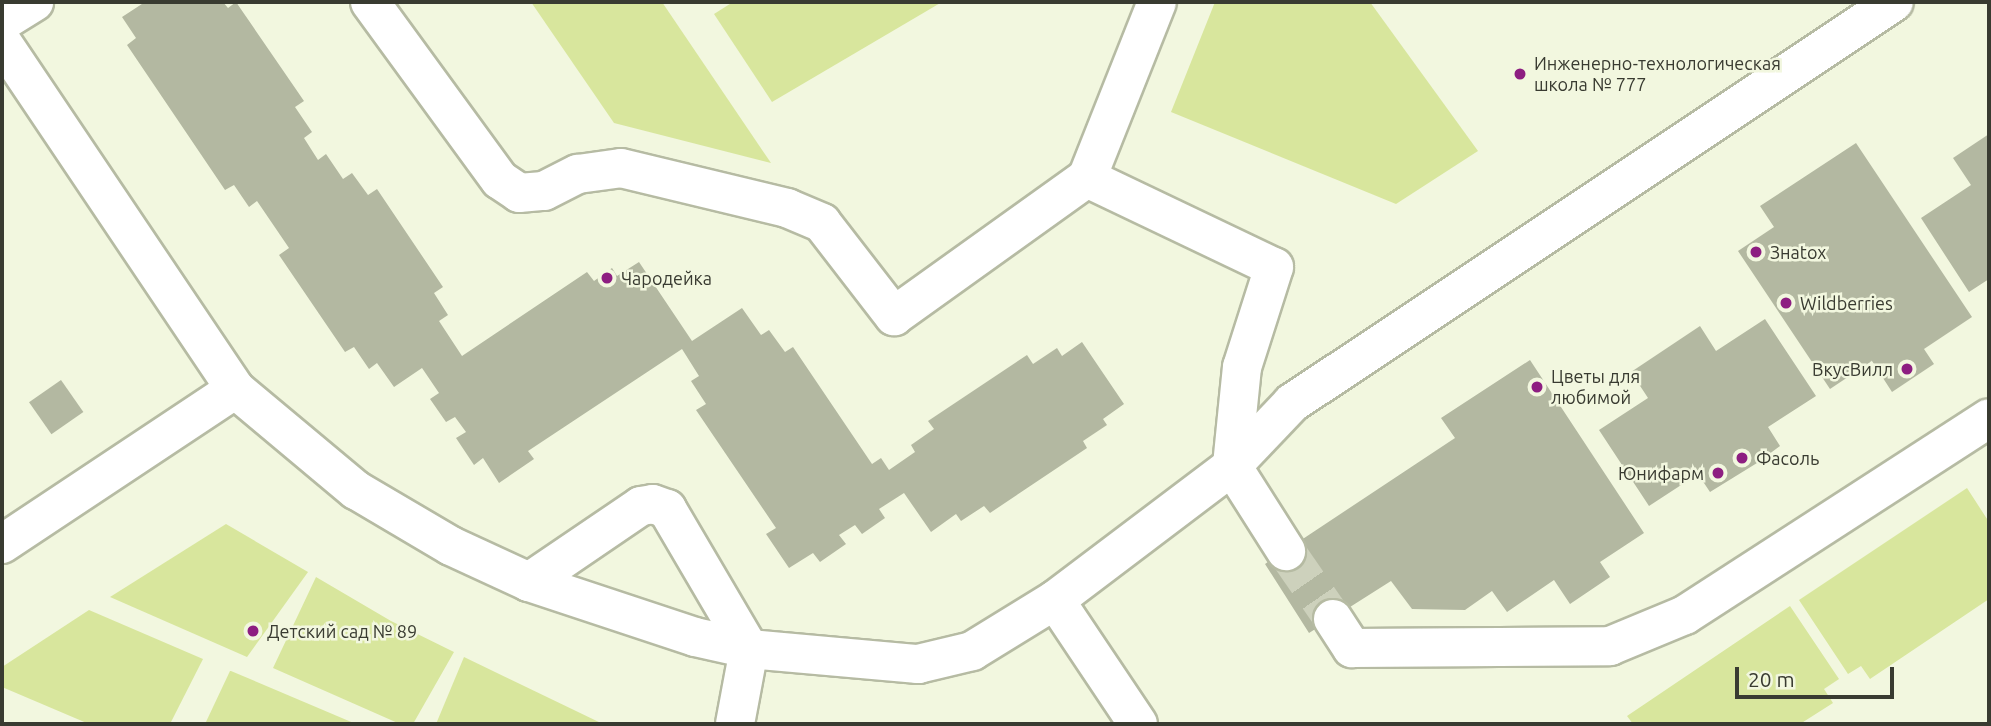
<!DOCTYPE html>
<meta charset="utf-8">
<style>
body{margin:0}
#map{position:relative;width:1991px;height:726px;overflow:hidden;background:#f2f7df;font-family:Ubuntu,sans-serif}
div>[style]{position:absolute}
.green>*{inset:0;background:#d8e69d}
.building>*{inset:0;background:#b3b8a1;transform-origin:0 0}
.minor-tunnel>*{height:38px;margin-top:-19px;transform-origin:0;background:repeating-linear-gradient(90deg,#cdd1bc 0 38px,transparent 0 57px)}
.roads{filter:drop-shadow(2px 0 #b6bba3) drop-shadow(-2px 0 #b6bba3) drop-shadow(0 2px #b6bba3) drop-shadow(0 -2px #b6bba3)}
.minor>*{height:38px;margin:-19px;padding:0 19px;transform-origin:19px;border-radius:19px;background:#fff}
.dots>*{width:19px;height:19px;translate:-50% -50%;box-sizing:border-box;border:4px solid #f2f7df;border-radius:50%}
span{translate:-50% -50%;white-space:nowrap;text-align:center;line-height:1.15;-webkit-text-stroke:5px #f2f7df;paint-order:stroke}
.poi-label{font-size:18px;color:#393b31}
.left{translate:0 -50%;text-align:left}
.right{translate:-100% -50%;text-align:right}
.frame{position:absolute;inset:0;border:4px solid #393b31;pointer-events:none}
.scale{position:absolute;left:1735px;top:667px;width:159px;height:32px;box-sizing:border-box;border:4px solid #393b31;border-top:0;padding-left:9px;font-size:21px;line-height:24px;white-space:nowrap;color:#393b31;-webkit-text-stroke:5px #f2f7df;paint-order:stroke}
</style>
<div id="map">
<div class="green">
<div style="clip-path:polygon(531px 2px,662px 2px,771px 163px,614px 123px)"></div>
<div style="clip-path:polygon(733px 2px,942px 2px,772px 102px,714px 14px)"></div>
<div style="clip-path:polygon(1215px 2px,1370px 2px,1478px 151px,1396px 204px,1171px 112px)"></div>
<div style="clip-path:polygon(1967px 488px,1989px 522px,1989px 599px,1870px 679px,1861px 666px,1848px 674px,1799px 600px)"></div>
<div style="clip-path:polygon(226px 524px,308px 572px,247px 657px,110px 597px)"></div>
<div style="clip-path:polygon(316px 577px,391px 621px,454px 652px,413px 724px,400px 724px,273px 668px)"></div>
<div style="clip-path:polygon(1790px 606px,1839px 679px,1824px 689px,1833px 703px,1800px 724px,1633px 724px,1627px 716px)"></div>
<div style="clip-path:polygon(89px 610px,203px 659px,170px 724px,89px 724px,2px 687px,2px 667px)"></div>
<div style="clip-path:polygon(464px 657px,603px 724px,436px 724px)"></div>
<div style="clip-path:polygon(230px 671px,231px 671px,356px 724px,205px 724px)"></div>
</div>
<div class="building">
<div style="clip-path:polygon(145px 2px,223px 2px,228px 8px,236px 2px,304px 101px,295px 107px,312px 132px,304px 138px,318px 160px,326px 154px,343px 179px,352px 173px,368px 195px,377px 189px,443px 287px,434px 293px,448px 315px,439px 321px,462px 356px,587px 272px,594px 281px,612px 268px,617px 276px,639px 262px,692px 341px,742px 308px,761px 335px,769px 330px,785px 352px,793px 347px,872px 464px,881px 458px,889px 470px,915px 452px,911px 445px,934px 429px,928px 421px,1027px 355px,1033px 364px,1057px 348px,1062px 356px,1082px 342px,1124px 404px,1103px 419px,1107px 425px,1083px 441px,1087px 448px,990px 513px,984px 506px,961px 521px,956px 514px,931px 532px,904px 493px,879px 509px,885px 518px,862px 534px,855px 525px,839px 535px,846px 544px,820px 562px,813px 553px,789px 568px,766px 534px,776px 528px,696px 410px,706px 404px,691px 381px,699px 376px,682px 349px,528px 451px,534px 459px,499px 483px,483px 458px,474px 465px,456px 438px,466px 432px,455px 417px,446px 422px,430px 399px,439px 393px,422px 368px,394px 387px,377px 363px,369px 369px,354px 347px,345px 352px,279px 255px,289px 248px,257px 201px,249px 207px,234px 185px,225px 190px,127px 45px,136px 38px,122px 17px)"></div>
<div style="clip-path:polygon(1989px 134px,1989px 279px,1969px 292px,1921px 218px,1971px 185px,1953px 158px)"></div>
<div style="clip-path:polygon(1856px 143px,1972px 317px,1924px 349px,1934px 364px,1892px 392px,1872px 361px,1830px 389px,1738px 251px,1774px 227px,1760px 206px)"></div>
<div style="clip-path:polygon(1765px 319px,1816px 396px,1768px 427px,1780px 446px,1757px 463px,1710px 492px,1698px 474px,1649px 506px,1599px 430px,1648px 398px,1631px 372px,1700px 326px,1716px 351px)"></div>
<div style="clip-path:polygon(1530px 360px,1644px 533px,1600px 562px,1610px 577px,1570px 604px,1554px 580px,1507px 612px,1492px 591px,1465px 610px,1412px 609px,1391px 581px,1309px 633px,1265px 564px,1455px 438px,1441px 418px)"></div>
<div style="left:61px;top:380px;width:39px;height:39px;rotate:55deg"></div>
</div>
<div class="minor-tunnel">
<div style="left:1286px;top:551px;width:83px;rotate:55.3deg"></div>
</div>
<div class="roads">
<div class="minor">
<div style="left:370px;top:2px;width:220px;rotate:53.9deg"></div>
<div style="left:500px;top:180px;width:23px;rotate:34deg"></div>
<div style="left:519px;top:193px;width:25px;rotate:-5deg"></div>
<div style="left:544px;top:191px;width:38px;rotate:-27deg"></div>
<div style="left:578px;top:174px;width:43px;rotate:-7.9deg"></div>
<div style="left:621px;top:168px;width:171px;rotate:13.5deg"></div>
<div style="left:787px;top:208px;width:38px;rotate:23deg"></div>
<div style="left:822px;top:223px;width:118px;rotate:52.3deg"></div>
<div style="left:894px;top:316px;width:237px;rotate:-35.6deg"></div>
<div style="left:1087px;top:178px;width:189px;rotate:-68.3deg"></div>
<div style="left:2px;top:22px;width:38px;rotate:-32deg"></div>
<div style="left:2px;top:42px;width:418px;rotate:56.1deg"></div>
<div style="left:235px;top:389px;width:158px;rotate:39.9deg"></div>
<div style="left:356px;top:490px;width:110px;rotate:30.5deg"></div>
<div style="left:451px;top:546px;width:86px;rotate:24.8deg"></div>
<div style="left:529px;top:582px;width:175px;rotate:18.3deg"></div>
<div style="left:695px;top:637px;width:55px;rotate:12.5deg"></div>
<div style="left:749px;top:649px;width:170px;rotate:5.1deg"></div>
<div style="left:918px;top:664px;width:56px;rotate:-13.5deg"></div>
<div style="left:972px;top:651px;width:97px;rotate:-31.6deg"></div>
<div style="left:1055px;top:600px;width:222px;rotate:-37.1deg"></div>
<div style="left:1232px;top:466px;width:87px;rotate:-46.4deg"></div>
<div style="left:1292px;top:403px;width:723px;rotate:-33.67deg"></div>
<div style="left:1087px;top:178px;width:207px;rotate:25.5deg"></div>
<div style="left:1274px;top:267px;width:105px;rotate:107.7deg"></div>
<div style="left:1242px;top:367px;width:100px;rotate:95.8deg"></div>
<div style="left:1232px;top:466px;width:101px;rotate:57.6deg"></div>
<div style="left:2px;top:544px;width:280px;rotate:-33.6deg"></div>
<div style="left:529px;top:582px;width:135px;rotate:-34.2deg"></div>
<div style="left:641px;top:506px;width:12px;rotate:-9deg"></div>
<div style="left:653px;top:504px;width:15px;rotate:20deg"></div>
<div style="left:667px;top:509px;width:162px;rotate:59.6deg"></div>
<div style="left:749px;top:649px;width:76px;rotate:100.6deg"></div>
<div style="left:1055px;top:600px;width:149px;rotate:56.2deg"></div>
<div style="left:1333px;top:619px;width:35px;rotate:57deg"></div>
<div style="left:1352px;top:648px;width:258px;rotate:-0.4deg"></div>
<div style="left:1610px;top:646px;width:81px;rotate:-22.5deg"></div>
<div style="left:1685px;top:615px;width:362px;rotate:-32.9deg"></div>
</div>
</div>
<div class="dots">
<div style="left:1520px;top:74px;background:#8d1e81"></div>
<div style="left:1756px;top:252px;background:#8d1e81"></div>
<div style="left:607px;top:278px;background:#8d1e81"></div>
<div style="left:1786px;top:303px;background:#8d1e81"></div>
<div style="left:1907px;top:369px;background:#8d1e81"></div>
<div style="left:1537px;top:387px;background:#8d1e81"></div>
<div style="left:1742px;top:458px;background:#8d1e81"></div>
<div style="left:1718px;top:473px;background:#8d1e81"></div>
<div style="left:253px;top:631px;background:#8d1e81"></div>
</div>
<div class="poi-label">
<span class="left" style="left:1534px;top:74px">Инженерно-технологическая<br>школа № 777</span>
<span class="left" style="left:1770px;top:252px">Знаtox</span>
<span class="left" style="left:621px;top:278px">Чародейка</span>
<span class="left" style="left:1800px;top:303px">Wildberries</span>
<span class="right" style="left:1893px;top:369px">ВкусВилл</span>
<span class="left" style="left:1551px;top:387px">Цветы для<br>любимой</span>
<span class="left" style="left:1756px;top:458px">Фасоль</span>
<span class="right" style="left:1704px;top:473px">Юнифарм</span>
<span class="left" style="left:267px;top:631px">Детский сад № 89</span>
</div>
<div class="frame"></div>
<div class="scale">20 m</div>
</div>
